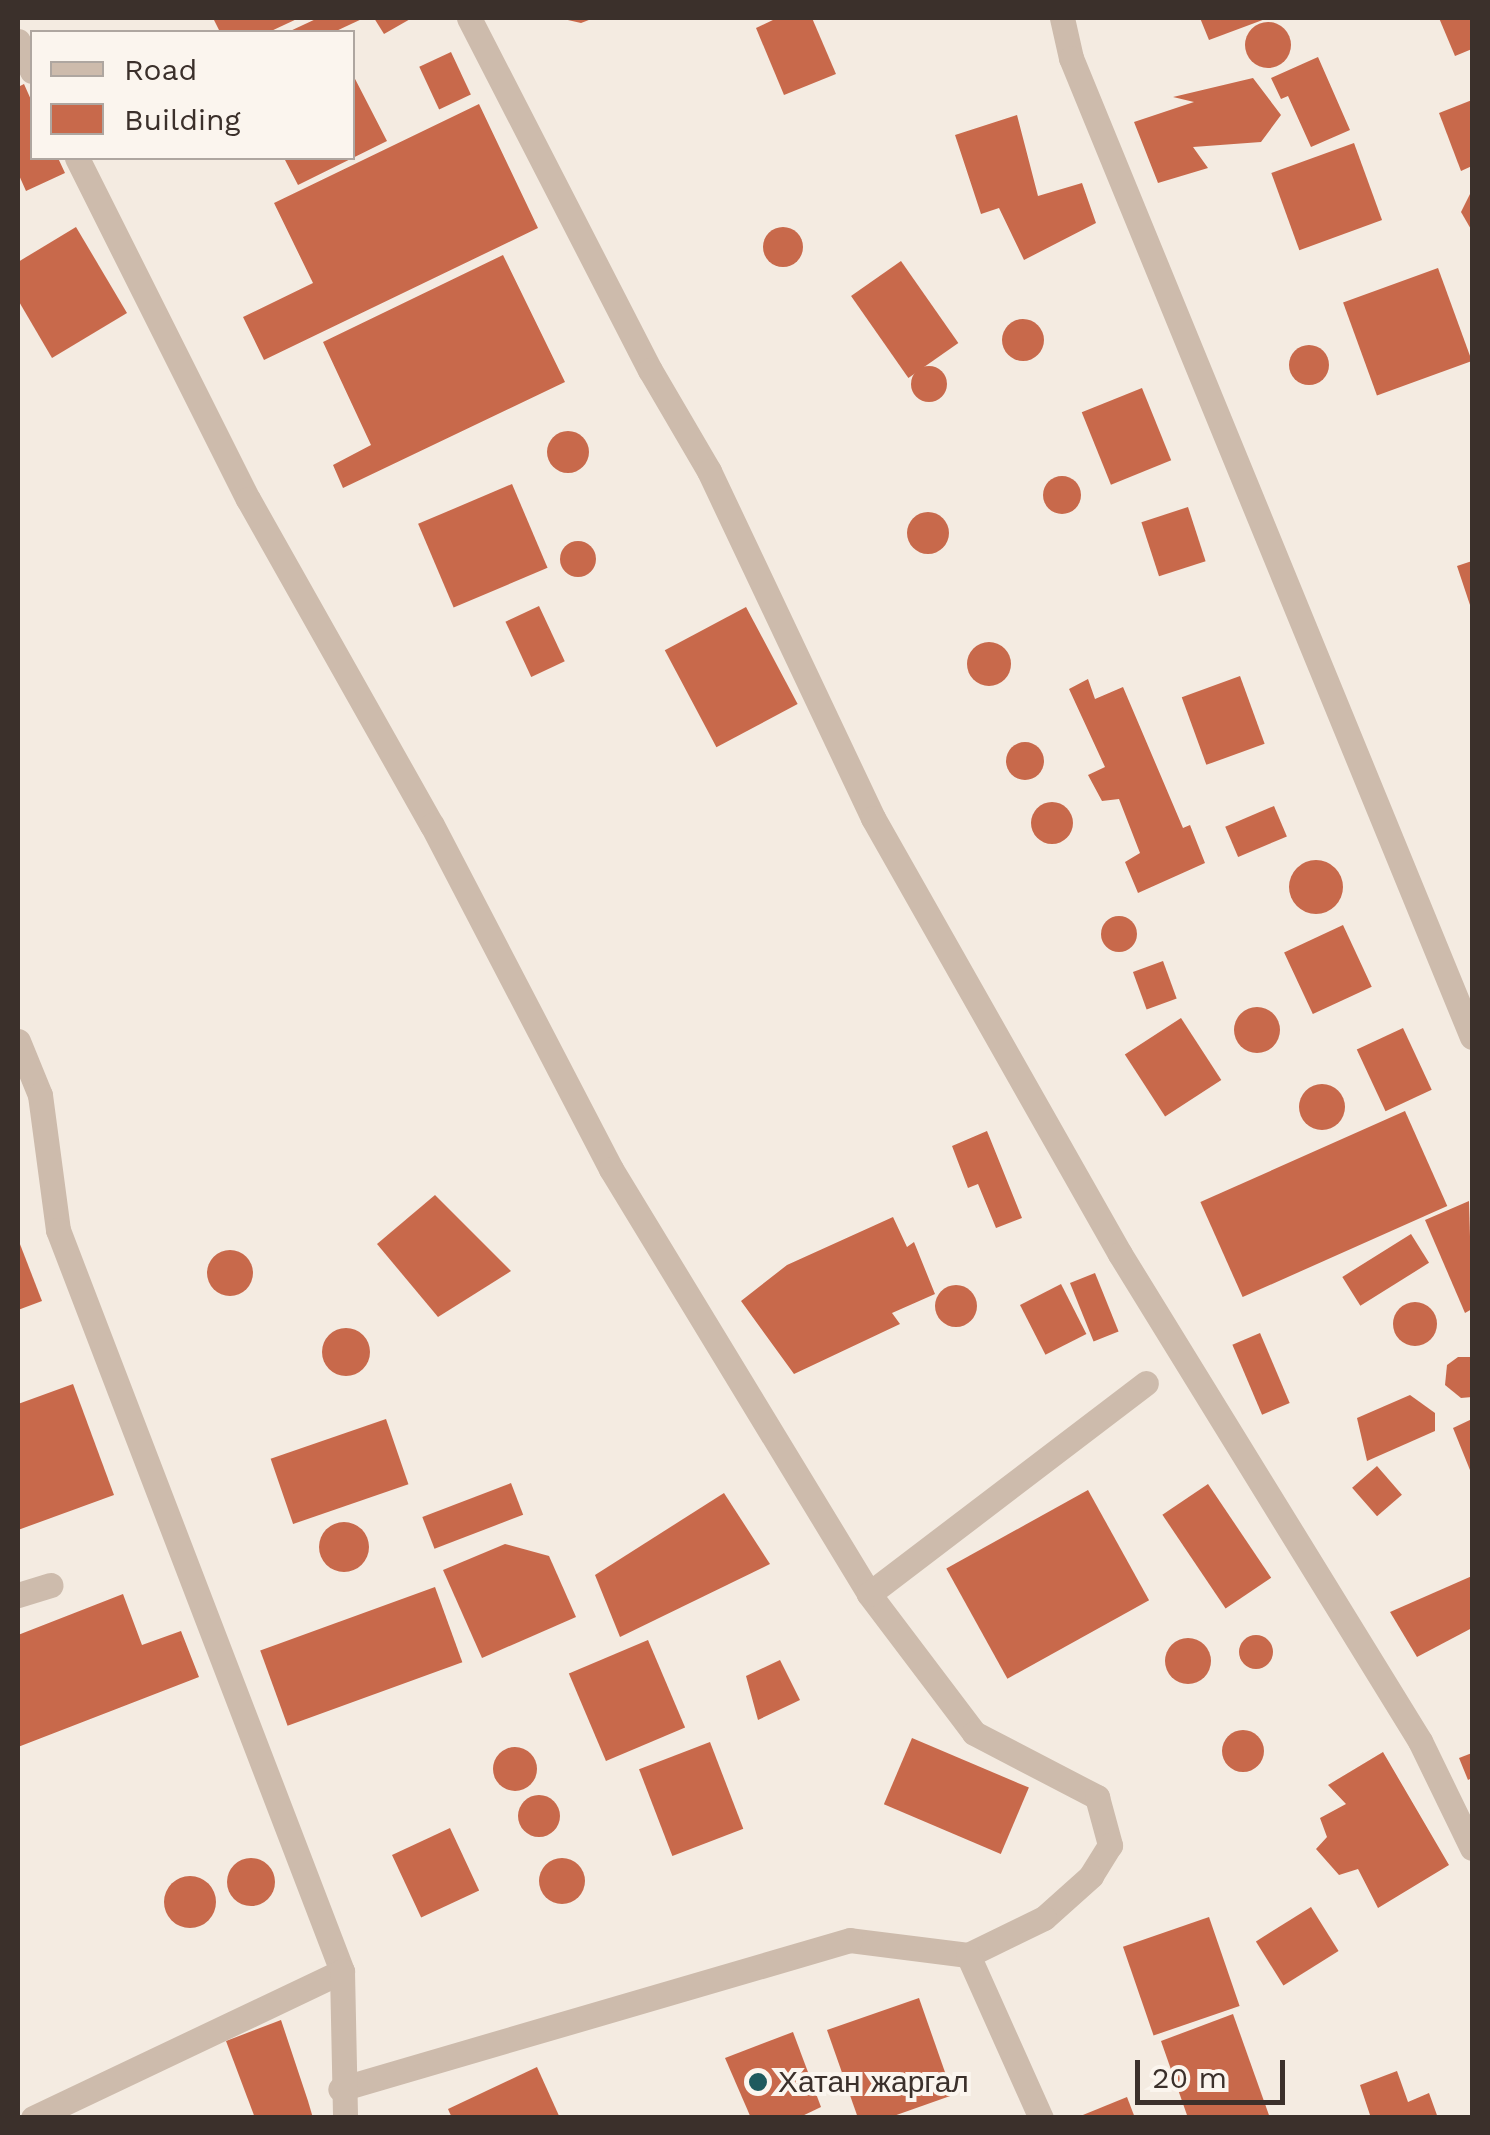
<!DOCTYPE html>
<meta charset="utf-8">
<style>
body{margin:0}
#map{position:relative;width:1490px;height:2135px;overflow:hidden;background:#f4ebe1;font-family:"Work Sans",sans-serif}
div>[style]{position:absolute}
.building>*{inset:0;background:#c8694b;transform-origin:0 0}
.round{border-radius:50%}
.minor>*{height:25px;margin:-12.5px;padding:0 12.5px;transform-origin:12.5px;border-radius:12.5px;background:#cdbbac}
.dots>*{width:28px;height:28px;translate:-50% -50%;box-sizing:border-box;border:5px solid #fbf5ee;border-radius:50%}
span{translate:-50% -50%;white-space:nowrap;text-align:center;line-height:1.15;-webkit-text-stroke:8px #fbf5ee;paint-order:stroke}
.poi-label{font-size:30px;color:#3b302b}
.left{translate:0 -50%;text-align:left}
.frame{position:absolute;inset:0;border:20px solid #3b302b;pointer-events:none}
.legend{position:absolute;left:30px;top:30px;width:325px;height:130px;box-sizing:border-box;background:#fbf5ee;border:2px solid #aea6a0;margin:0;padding:12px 18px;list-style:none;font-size:30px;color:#3b302b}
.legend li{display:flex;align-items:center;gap:20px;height:50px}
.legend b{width:50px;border:2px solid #aea6a0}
.scale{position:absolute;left:1135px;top:2060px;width:150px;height:45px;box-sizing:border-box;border:5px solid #3b302b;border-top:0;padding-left:12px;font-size:30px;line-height:35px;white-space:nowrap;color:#3b302b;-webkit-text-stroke:8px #fbf5ee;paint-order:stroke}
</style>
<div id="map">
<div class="building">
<div style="clip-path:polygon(213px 18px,299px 18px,269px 32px,220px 32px)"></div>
<div style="clip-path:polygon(318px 18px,364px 18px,334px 32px,288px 32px)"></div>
<div style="clip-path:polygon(374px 18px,412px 18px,384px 34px)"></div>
<div style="clip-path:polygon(559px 18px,594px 18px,581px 23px)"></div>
<div style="clip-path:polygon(777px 18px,812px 18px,836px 74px,784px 95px,756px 28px)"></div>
<div style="clip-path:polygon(1200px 18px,1268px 18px,1209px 40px)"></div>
<div style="clip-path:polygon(1439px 18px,1472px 18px,1472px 49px,1455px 56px)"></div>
<div class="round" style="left:1245px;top:22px;width:46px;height:46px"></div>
<div style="left:451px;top:52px;width:47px;height:35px;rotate:65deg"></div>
<div style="clip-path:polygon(1318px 57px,1350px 130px,1311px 147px,1288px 96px,1281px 99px,1271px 78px)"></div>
<div style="clip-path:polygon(352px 73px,387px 141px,298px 185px,284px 158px,352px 158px)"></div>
<div style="clip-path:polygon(1253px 78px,1281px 115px,1261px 142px,1193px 147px,1208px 168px,1158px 183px,1134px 122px,1194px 102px,1173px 97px)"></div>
<div style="clip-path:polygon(24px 84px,32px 102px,32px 158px,58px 158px,65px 173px,26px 191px,18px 173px,18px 87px)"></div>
<div style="clip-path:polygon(1472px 100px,1472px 166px,1461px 171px,1439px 113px)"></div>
<div style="clip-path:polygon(479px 104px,538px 228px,264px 360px,243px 317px,313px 283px,274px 203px)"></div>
<div style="clip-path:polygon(1017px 115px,1038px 196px,1082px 183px,1096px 223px,1024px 260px,999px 208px,981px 214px,955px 135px)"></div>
<div style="left:1354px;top:143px;width:82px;height:88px;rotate:70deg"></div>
<div style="clip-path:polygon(1472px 190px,1472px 231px,1461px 212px)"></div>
<div style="clip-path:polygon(76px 227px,127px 313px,52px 358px,18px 300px,18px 262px)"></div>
<div class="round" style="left:763px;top:227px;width:40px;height:40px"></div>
<div style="clip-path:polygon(503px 255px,565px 382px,343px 488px,333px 465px,371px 445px,323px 342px)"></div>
<div style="left:901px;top:261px;width:100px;height:61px;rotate:55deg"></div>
<div style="left:1438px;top:268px;width:99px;height:101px;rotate:70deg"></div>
<div class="round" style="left:1002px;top:319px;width:42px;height:42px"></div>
<div class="round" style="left:1289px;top:345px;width:40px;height:40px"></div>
<div class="round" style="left:911px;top:366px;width:36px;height:36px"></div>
<div style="left:1142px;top:388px;width:78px;height:65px;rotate:68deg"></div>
<div class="round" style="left:547px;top:431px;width:42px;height:42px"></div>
<div class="round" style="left:1043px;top:476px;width:38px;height:38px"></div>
<div style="left:512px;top:484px;width:91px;height:102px;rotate:67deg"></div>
<div style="left:1188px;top:507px;width:57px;height:49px;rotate:72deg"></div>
<div class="round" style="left:907px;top:512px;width:42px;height:42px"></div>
<div class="round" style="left:560px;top:541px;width:36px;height:36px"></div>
<div style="clip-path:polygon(1472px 561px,1472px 611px,1457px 566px)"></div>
<div style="left:539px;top:606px;width:61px;height:37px;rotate:65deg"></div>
<div style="left:746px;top:607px;width:110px;height:92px;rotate:62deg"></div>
<div class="round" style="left:967px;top:642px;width:44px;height:44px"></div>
<div style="left:1240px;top:676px;width:72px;height:62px;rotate:70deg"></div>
<div style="clip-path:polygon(1088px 679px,1095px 699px,1123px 687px,1183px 828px,1190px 825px,1205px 863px,1138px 893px,1125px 862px,1140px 853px,1119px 799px,1102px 801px,1088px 775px,1105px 767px,1069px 689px)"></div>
<div class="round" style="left:1006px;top:742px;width:38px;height:38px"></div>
<div class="round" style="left:1031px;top:802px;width:42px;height:42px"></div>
<div style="left:1274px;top:806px;width:33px;height:53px;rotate:67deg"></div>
<div class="round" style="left:1289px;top:860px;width:54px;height:54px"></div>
<div class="round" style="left:1101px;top:916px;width:36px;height:36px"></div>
<div style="left:1343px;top:925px;width:68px;height:65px;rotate:65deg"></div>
<div style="left:1163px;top:961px;width:40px;height:32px;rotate:70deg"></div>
<div class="round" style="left:1234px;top:1007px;width:46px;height:46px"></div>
<div style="left:1181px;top:1018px;width:74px;height:67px;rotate:57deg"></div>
<div style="left:1403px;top:1028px;width:68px;height:51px;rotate:65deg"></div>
<div class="round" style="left:1299px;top:1084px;width:46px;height:46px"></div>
<div style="left:1405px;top:1111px;width:104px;height:224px;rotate:66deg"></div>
<div style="clip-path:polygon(987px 1131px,1022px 1218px,996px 1228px,978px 1184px,968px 1188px,952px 1146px)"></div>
<div style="clip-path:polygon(435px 1195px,511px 1271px,438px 1317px,377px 1244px)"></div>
<div style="clip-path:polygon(1469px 1201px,1472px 1309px,1465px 1313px,1425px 1220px)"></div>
<div style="clip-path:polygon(893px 1217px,907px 1247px,914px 1242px,935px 1294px,892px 1313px,900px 1324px,794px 1374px,741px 1301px,787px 1265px)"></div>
<div style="left:1411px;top:1234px;width:34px;height:81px;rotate:58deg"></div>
<div style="clip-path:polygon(18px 1239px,42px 1301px,18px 1310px)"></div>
<div class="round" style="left:207px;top:1250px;width:46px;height:46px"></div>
<div style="left:1095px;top:1273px;width:63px;height:27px;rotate:68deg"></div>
<div style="left:1061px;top:1284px;width:56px;height:46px;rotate:63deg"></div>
<div class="round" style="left:935px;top:1285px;width:42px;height:42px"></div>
<div class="round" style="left:1393px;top:1302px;width:44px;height:44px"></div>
<div class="round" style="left:322px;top:1328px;width:48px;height:48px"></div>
<div style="left:1260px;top:1333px;width:76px;height:30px;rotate:67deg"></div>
<div style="clip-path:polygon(1458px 1357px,1472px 1357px,1472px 1397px,1461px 1398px,1445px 1385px,1447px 1365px)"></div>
<div style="clip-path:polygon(73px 1384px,114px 1495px,18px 1530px,18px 1404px)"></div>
<div style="clip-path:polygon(1410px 1395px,1435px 1413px,1435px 1431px,1367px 1461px,1357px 1418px)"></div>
<div style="left:386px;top:1419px;width:69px;height:122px;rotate:71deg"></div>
<div style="clip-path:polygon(1472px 1419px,1472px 1475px,1453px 1428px)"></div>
<div style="left:1377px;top:1466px;width:38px;height:33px;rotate:49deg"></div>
<div style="left:511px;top:1483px;width:34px;height:95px;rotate:69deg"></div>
<div style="left:1208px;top:1484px;width:113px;height:55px;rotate:56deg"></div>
<div style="left:1088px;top:1490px;width:126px;height:162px;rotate:61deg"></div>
<div style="clip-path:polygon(724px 1493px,770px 1564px,620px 1637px,595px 1575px)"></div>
<div class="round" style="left:319px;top:1522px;width:50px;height:50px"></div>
<div style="clip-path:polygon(505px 1544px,549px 1556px,576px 1617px,482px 1658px,443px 1570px)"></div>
<div style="clip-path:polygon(1472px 1576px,1472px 1628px,1417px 1657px,1390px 1612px)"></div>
<div style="left:435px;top:1587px;width:80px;height:186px;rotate:70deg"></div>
<div style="clip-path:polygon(123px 1594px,142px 1645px,181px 1631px,199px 1677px,18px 1747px,18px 1635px)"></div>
<div class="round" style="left:1239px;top:1635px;width:34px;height:34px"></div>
<div class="round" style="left:1165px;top:1638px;width:46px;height:46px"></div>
<div style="left:648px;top:1640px;width:95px;height:86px;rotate:67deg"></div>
<div style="clip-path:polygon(780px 1660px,800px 1700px,758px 1720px,746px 1676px)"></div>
<div class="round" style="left:1222px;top:1730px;width:42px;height:42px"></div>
<div style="left:912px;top:1738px;width:127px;height:72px;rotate:23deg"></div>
<div style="left:710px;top:1742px;width:93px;height:76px;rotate:69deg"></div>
<div class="round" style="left:493px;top:1747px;width:44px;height:44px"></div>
<div style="clip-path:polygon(1383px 1752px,1449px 1865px,1378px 1908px,1358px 1869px,1339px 1875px,1316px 1849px,1327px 1837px,1320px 1818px,1346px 1804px,1328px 1785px)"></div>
<div style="clip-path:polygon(1472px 1753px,1472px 1778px,1468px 1780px,1459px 1758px)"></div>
<div class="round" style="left:518px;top:1795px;width:42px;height:42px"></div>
<div style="left:450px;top:1828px;width:69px;height:64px;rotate:65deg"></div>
<div class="round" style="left:227px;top:1858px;width:48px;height:48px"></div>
<div class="round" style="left:539px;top:1858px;width:46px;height:46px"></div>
<div class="round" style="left:164px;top:1876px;width:52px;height:52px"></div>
<div style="left:1311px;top:1907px;width:52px;height:65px;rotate:58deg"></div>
<div style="left:1209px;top:1917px;width:94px;height:91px;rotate:71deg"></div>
<div style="clip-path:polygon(919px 1998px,953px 2095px,888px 2118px,858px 2118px,827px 2030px)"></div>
<div style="clip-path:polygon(1233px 2014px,1270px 2118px,1188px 2118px,1161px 2041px)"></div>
<div style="clip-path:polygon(281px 2020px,308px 2101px,313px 2118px,255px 2118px,226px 2041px)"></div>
<div style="clip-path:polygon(793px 2032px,821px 2107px,798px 2118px,751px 2118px,725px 2058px)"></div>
<div style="clip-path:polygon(537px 2067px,560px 2118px,452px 2118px,448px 2109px)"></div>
<div style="clip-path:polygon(1397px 2071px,1408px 2102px,1429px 2093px,1438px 2118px,1371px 2118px,1360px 2085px)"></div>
<div style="clip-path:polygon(1127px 2097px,1135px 2118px,1078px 2118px,1078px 2117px)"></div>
</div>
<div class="minor">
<div style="left:469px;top:18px;width:396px;rotate:62.8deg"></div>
<div style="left:650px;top:370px;width:117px;rotate:59.7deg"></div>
<div style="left:709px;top:471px;width:384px;rotate:64.7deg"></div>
<div style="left:873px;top:818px;width:501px;rotate:60.47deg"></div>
<div style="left:1120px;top:1254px;width:572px;rotate:58.37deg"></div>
<div style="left:1420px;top:1741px;width:119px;rotate:64.1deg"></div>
<div style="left:1062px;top:18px;width:41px;rotate:77.3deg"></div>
<div style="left:1071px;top:58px;width:1058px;rotate:67.73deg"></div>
<div style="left:18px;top:41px;width:33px;rotate:65deg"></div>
<div style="left:77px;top:158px;width:381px;rotate:63.4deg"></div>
<div style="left:248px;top:499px;width:374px;rotate:60.6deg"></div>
<div style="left:432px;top:825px;width:388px;rotate:62.5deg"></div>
<div style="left:611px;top:1169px;width:497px;rotate:58.7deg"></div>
<div style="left:869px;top:1594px;width:174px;rotate:52.9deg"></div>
<div style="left:974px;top:1733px;width:139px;rotate:27.5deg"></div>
<div style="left:1097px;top:1797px;width:50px;rotate:74.8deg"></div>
<div style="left:1110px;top:1845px;width:36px;rotate:122deg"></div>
<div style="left:1091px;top:1876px;width:63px;rotate:138.2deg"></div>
<div style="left:1044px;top:1918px;width:85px;rotate:154deg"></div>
<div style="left:968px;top:1955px;width:119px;rotate:-172.8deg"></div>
<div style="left:850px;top:1940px;width:531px;rotate:163.71deg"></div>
<div style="left:18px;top:1041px;width:58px;rotate:67.8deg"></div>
<div style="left:40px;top:1095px;width:136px;rotate:82.4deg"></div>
<div style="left:58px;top:1230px;width:794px;rotate:69.03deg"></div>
<div style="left:869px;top:1594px;width:348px;rotate:-37.3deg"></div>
<div style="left:18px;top:1595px;width:34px;rotate:-17deg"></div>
<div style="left:968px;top:1955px;width:179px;rotate:65.9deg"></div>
<div style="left:33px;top:2118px;width:342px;rotate:-25.4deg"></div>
<div style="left:342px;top:1971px;width:147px;rotate:88.8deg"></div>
</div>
<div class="dots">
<div style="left:758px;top:2082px;background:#1f5a5e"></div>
</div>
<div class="poi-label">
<span class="left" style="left:778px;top:2082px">Хатан жаргал</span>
</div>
<div class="frame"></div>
<ul class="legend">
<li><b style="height:12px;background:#cdbbac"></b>Road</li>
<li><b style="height:28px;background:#c8694b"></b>Building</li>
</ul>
<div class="scale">20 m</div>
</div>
